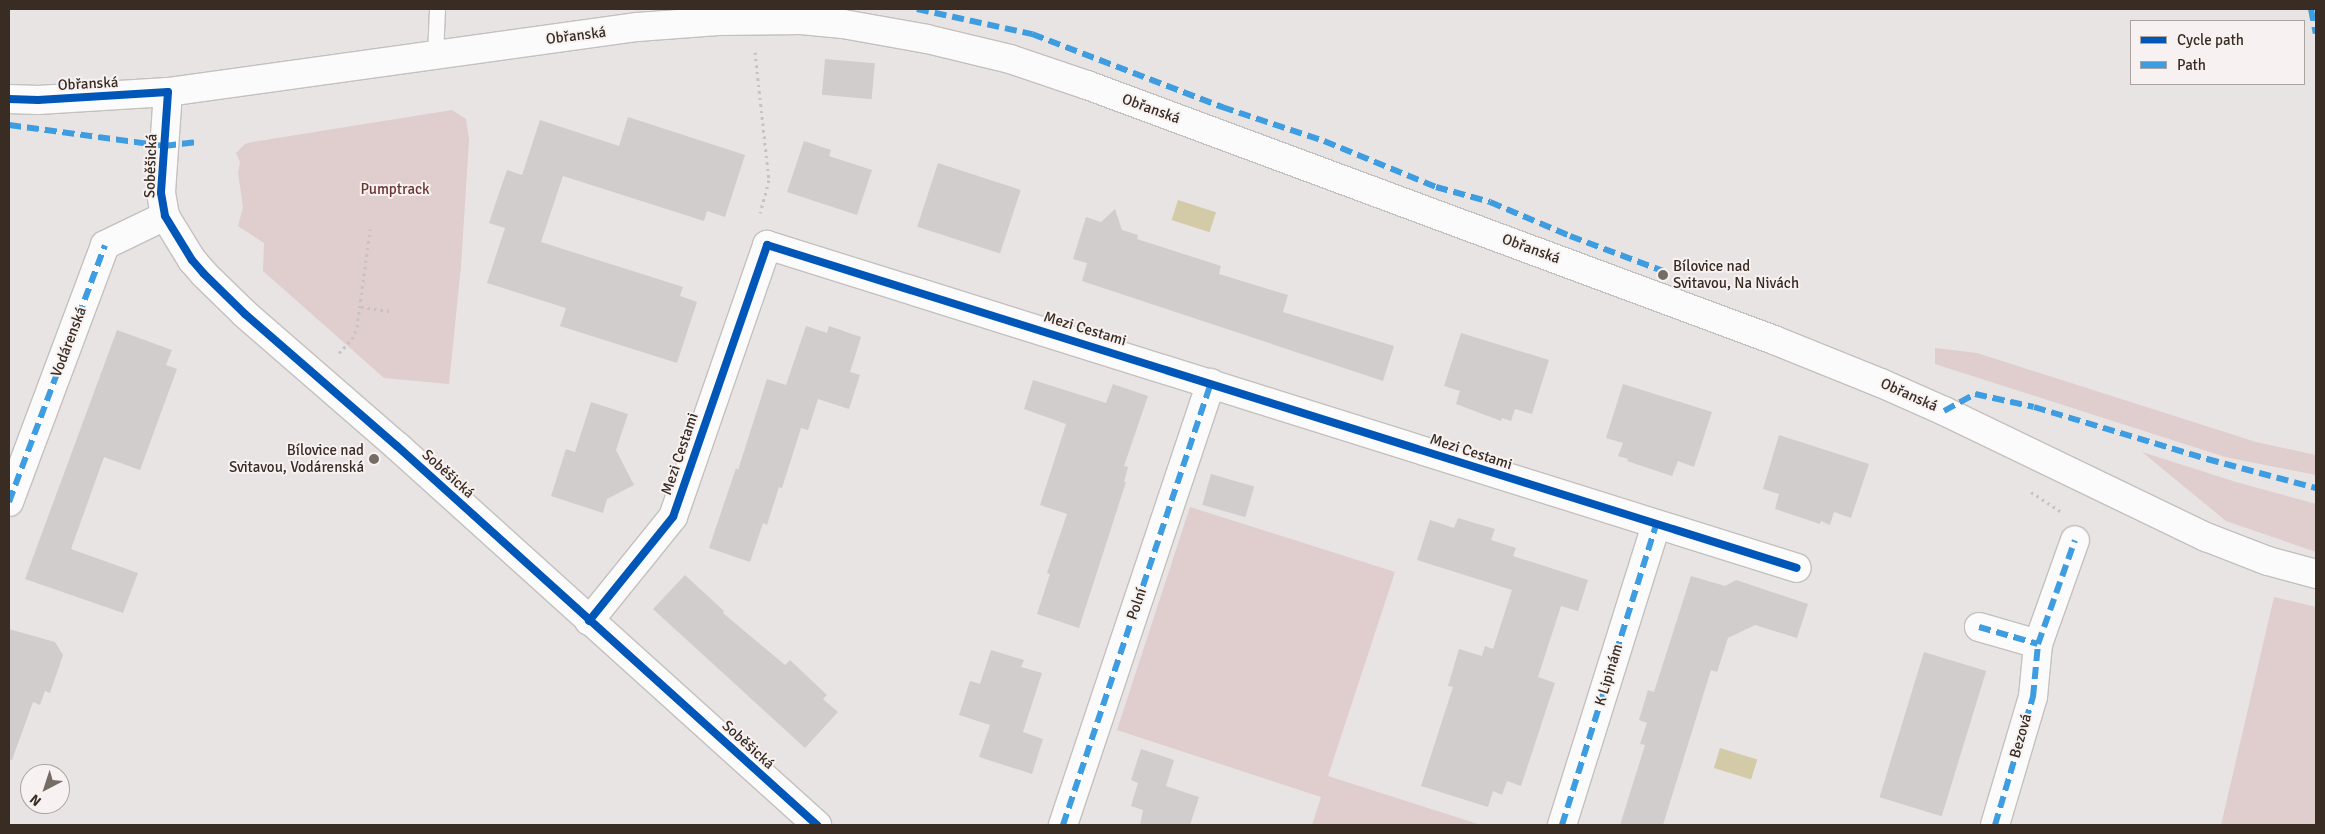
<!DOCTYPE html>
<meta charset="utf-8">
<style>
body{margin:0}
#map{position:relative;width:2325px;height:834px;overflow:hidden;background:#e8e4e3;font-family:Signika,sans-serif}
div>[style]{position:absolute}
.green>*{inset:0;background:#e0cdce}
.water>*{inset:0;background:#d3cba8;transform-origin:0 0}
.building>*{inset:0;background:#d0cdcc;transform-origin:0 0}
.path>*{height:3px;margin-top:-1.5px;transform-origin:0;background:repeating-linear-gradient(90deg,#c8c3c0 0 2.5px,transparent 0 6.5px)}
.roads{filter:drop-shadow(1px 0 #c4c0bf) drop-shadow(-1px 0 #c4c0bf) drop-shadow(0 1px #c4c0bf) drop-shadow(0 -1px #c4c0bf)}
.lane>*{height:15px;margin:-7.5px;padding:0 7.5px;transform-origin:7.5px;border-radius:7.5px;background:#fcfbfb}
.street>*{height:28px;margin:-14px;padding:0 14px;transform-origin:14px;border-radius:14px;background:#fcfbfb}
.secondary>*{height:28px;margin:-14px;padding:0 14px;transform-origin:14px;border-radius:14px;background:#fcfbfb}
.quiet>*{height:6px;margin-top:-3px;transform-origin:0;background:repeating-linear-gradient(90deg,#3e9ce0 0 12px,transparent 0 18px)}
.cycleway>*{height:8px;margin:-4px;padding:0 4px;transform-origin:4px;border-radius:4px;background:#0057b8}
.dots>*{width:14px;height:14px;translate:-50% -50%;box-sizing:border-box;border:2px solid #f7f2f1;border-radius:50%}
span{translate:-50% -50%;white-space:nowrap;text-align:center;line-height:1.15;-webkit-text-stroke:4px #f7f2f1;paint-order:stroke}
.street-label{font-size:15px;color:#382c23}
.park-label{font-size:15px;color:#6b3531}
.poi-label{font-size:15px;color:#382c23}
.left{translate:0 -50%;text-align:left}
.right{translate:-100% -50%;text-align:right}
.frame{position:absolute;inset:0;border:10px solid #382c23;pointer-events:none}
.legend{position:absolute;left:2130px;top:20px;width:175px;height:65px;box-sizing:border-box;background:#f7f2f1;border:1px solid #aba39f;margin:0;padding:6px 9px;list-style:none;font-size:15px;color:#382c23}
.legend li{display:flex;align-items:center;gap:10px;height:25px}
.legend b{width:25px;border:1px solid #aba39f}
.north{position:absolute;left:20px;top:764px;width:50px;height:50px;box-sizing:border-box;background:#f7f2f1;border:1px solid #aba39f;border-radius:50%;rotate:220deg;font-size:14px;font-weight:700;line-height:20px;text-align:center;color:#382c23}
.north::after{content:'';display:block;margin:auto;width:18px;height:22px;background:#766c66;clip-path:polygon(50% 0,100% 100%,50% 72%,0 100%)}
</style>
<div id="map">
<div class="green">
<div style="clip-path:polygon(452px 110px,466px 119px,469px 140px,461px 266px,449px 384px,384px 378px,263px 271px,264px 243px,238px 226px,243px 207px,238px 173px,240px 162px,236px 153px,245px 144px,252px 142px)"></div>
<div style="clip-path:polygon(1935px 348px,1977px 353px,2256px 442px,2316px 455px,2316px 475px,2225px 457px,1935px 364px)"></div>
<div style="clip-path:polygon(2142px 452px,2236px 482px,2316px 504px,2316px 552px,2226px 521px)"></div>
<div style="clip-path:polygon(1190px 507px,1395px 572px,1328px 776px,1481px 825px,1312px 825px,1321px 797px,1117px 730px)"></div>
<div style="clip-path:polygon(2274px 597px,2316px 607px,2316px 825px,2221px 825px)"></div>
</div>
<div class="water">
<div style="left:1178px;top:200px;width:40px;height:21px;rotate:18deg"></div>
<div style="left:1720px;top:748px;width:39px;height:21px;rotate:17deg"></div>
</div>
<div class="building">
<div style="left:825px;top:59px;width:50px;height:36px;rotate:5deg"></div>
<div style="clip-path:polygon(628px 117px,745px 155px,725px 217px,707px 211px,704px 221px,563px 176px,541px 242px,683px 287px,680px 296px,697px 302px,677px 363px,560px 326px,566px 308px,487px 283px,505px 228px,489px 223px,498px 196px,507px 170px,522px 175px,540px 120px,619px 146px)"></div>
<div style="clip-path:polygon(804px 141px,831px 150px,829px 156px,872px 170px,857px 215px,787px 192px)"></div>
<div style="left:938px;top:163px;width:87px;height:67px;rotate:18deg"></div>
<div style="clip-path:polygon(1115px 209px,1122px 230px,1138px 235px,1137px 239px,1221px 266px,1219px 274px,1288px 295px,1283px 312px,1394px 346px,1383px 381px,1082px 281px,1087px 263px,1073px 259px,1086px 217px,1101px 222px)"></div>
<div style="clip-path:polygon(806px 326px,827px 333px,829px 326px,861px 337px,850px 372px,860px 375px,849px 409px,818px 399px,808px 430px,801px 428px,782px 488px,779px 487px,767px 525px,763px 523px,750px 562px,709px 548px,736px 468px,738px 470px,767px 379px,786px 385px)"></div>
<div style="clip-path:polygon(117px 330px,172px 350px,166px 365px,177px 369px,140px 470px,104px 457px,71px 549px,138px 573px,123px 613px,25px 579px)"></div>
<div style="clip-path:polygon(1461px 333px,1549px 360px,1532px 414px,1515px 409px,1511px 421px,1502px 418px,1501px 421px,1456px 404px,1460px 391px,1444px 386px)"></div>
<div style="clip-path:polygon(1033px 380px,1106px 403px,1113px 384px,1148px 396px,1124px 466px,1128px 467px,1124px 482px,1126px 482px,1079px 628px,1037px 614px,1050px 574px,1047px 573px,1067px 514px,1040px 505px,1066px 424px,1024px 409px)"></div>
<div style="clip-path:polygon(1623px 384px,1712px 412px,1694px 467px,1678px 461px,1672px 476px,1627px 461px,1628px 459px,1618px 456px,1623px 443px,1606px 438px)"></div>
<div style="clip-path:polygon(591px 402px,628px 414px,616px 450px,634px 485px,607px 499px,603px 513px,551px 496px,566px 449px,575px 452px)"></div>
<div style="clip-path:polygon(1779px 435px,1869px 464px,1851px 518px,1834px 512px,1830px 525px,1821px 521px,1820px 524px,1775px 509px,1779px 494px,1763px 489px)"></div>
<div style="left:1211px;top:474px;width:45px;height:32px;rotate:16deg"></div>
<div style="clip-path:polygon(1458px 518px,1495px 529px,1491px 540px,1516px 548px,1513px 556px,1588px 580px,1578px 611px,1561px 606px,1538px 677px,1555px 683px,1521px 786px,1507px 781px,1502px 795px,1493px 791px,1488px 807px,1421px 786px,1453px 687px,1448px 686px,1459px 649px,1482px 656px,1485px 646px,1493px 649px,1512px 590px,1417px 560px,1430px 520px,1454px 528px)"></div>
<div style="clip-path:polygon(685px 575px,724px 611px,723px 613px,785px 665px,790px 660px,827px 695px,823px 699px,838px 712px,805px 748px,653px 609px)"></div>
<div style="clip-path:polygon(1691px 576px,1725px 586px,1736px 580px,1808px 604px,1797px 638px,1755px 625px,1728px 638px,1717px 672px,1711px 670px,1663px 825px,1620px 825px,1645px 745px,1640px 744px,1647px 723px,1639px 720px,1648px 690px,1654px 692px)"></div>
<div style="clip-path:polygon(9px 629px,55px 642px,63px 655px,50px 693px,45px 691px,40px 705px,33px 702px,12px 760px,9px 759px)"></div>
<div style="clip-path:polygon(991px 650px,1024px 660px,1021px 667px,1042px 673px,1023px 732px,1043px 739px,1032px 774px,979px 757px,990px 725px,959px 715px,970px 681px,980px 684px)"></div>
<div style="left:1924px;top:652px;width:65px;height:152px;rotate:17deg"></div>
<div style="clip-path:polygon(1141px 749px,1174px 760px,1166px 786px,1199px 797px,1190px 825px,1140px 825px,1143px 810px,1131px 806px,1138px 783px,1131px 780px)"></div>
</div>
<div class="path">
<div style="left:755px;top:52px;width:129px;rotate:83.8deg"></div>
<div style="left:769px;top:180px;width:34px;rotate:105deg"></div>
<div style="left:361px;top:307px;width:30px;rotate:8deg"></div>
<div style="left:339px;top:353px;width:19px;rotate:-47deg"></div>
<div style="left:352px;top:339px;width:13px;rotate:-67deg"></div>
<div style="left:357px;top:327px;width:99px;rotate:-82.4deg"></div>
<div style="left:2031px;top:492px;width:37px;rotate:33deg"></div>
</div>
<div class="roads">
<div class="lane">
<div style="left:435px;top:55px;width:46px;rotate:-87.5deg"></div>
</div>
<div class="street">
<div style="left:168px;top:92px;width:101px;rotate:94deg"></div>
<div style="left:161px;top:193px;width:23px;rotate:80deg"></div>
<div style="left:165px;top:216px;width:52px;rotate:58.5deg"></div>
<div style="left:192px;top:260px;width:18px;rotate:49deg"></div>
<div style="left:204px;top:274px;width:57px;rotate:44.3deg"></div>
<div style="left:245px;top:314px;width:201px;rotate:41deg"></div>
<div style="left:397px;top:446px;width:566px;rotate:42.06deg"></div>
<div style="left:9px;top:502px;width:274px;rotate:-69.5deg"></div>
<div style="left:105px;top:245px;width:67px;rotate:-25.8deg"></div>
<div style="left:589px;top:621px;width:134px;rotate:-51.1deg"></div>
<div style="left:673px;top:517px;width:288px;rotate:-70.9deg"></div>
<div style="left:767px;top:245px;width:1079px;rotate:17.41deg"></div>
<div style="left:1979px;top:627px;width:61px;rotate:16.1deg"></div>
<div style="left:1063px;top:825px;width:466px;rotate:-71.5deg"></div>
<div style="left:1562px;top:825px;width:314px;rotate:-72.6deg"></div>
<div style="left:1995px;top:825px;width:134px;rotate:-73.5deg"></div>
<div style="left:2033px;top:697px;width:53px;rotate:-84.6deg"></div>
<div style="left:2038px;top:644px;width:110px;rotate:-70.4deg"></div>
</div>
<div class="secondary">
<div style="left:9px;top:99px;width:29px;rotate:2deg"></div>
<div style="left:38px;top:100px;width:130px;rotate:-3.5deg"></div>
<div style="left:168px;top:92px;width:474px;rotate:-7.9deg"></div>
<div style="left:638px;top:27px;width:80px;rotate:-4.3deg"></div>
<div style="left:718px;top:21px;width:83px;rotate:-0.7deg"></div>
<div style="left:801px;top:20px;width:42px;rotate:5.4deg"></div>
<div style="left:843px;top:24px;width:85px;rotate:10.1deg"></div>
<div style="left:927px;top:39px;width:85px;rotate:13.5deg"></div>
<div style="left:1010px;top:59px;width:81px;rotate:18.7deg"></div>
<div style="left:1087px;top:85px;width:733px;rotate:20.36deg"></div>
<div style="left:1774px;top:340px;width:115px;rotate:21.9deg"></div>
<div style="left:1881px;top:383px;width:69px;rotate:24deg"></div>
<div style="left:1944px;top:411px;width:291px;rotate:25.7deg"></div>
<div style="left:2206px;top:537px;width:66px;rotate:21.2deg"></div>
<div style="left:2268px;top:561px;width:50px;rotate:15.2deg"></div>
</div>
</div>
<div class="quiet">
<div style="left:917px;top:9px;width:118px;rotate:12.3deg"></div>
<div style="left:1032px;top:34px;width:204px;rotate:21deg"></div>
<div style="left:1222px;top:107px;width:108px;rotate:18.4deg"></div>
<div style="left:1324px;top:141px;width:121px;rotate:22.3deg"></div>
<div style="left:1436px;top:187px;width:56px;rotate:15.5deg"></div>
<div style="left:1490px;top:202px;width:87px;rotate:23deg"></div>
<div style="left:1570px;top:236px;width:99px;rotate:20.6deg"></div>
<div style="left:2311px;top:9px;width:25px;rotate:79deg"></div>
<div style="left:9px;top:125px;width:156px;rotate:7.7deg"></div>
<div style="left:164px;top:146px;width:33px;rotate:-7deg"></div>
<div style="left:1944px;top:411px;width:35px;rotate:-29deg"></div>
<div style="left:1975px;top:394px;width:60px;rotate:12.4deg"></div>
<div style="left:2034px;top:407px;width:181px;rotate:16.7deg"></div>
<div style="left:2207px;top:459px;width:113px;rotate:14.9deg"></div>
<div style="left:9px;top:502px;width:274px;rotate:-69.5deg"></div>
<div style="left:1979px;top:627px;width:61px;rotate:16.1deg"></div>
<div style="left:1063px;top:825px;width:466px;rotate:-71.5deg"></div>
<div style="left:1562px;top:825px;width:314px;rotate:-72.6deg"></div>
<div style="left:1995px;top:825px;width:134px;rotate:-73.5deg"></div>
<div style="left:2033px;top:697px;width:53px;rotate:-84.6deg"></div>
<div style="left:2038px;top:644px;width:110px;rotate:-70.4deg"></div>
</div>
<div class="cycleway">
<div style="left:9px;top:99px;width:29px;rotate:2deg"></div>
<div style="left:38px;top:100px;width:130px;rotate:-3.5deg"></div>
<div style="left:168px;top:92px;width:101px;rotate:94deg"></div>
<div style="left:161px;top:193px;width:23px;rotate:80deg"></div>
<div style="left:165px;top:216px;width:52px;rotate:58.5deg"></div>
<div style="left:192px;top:260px;width:18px;rotate:49deg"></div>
<div style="left:204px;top:274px;width:57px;rotate:44.3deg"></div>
<div style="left:245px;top:314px;width:201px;rotate:41deg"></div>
<div style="left:397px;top:446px;width:566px;rotate:42.06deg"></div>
<div style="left:589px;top:621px;width:134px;rotate:-51.1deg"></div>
<div style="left:673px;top:517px;width:288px;rotate:-70.9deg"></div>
<div style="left:767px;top:245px;width:1079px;rotate:17.41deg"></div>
</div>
<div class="dots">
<div style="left:1663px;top:275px;background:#766c66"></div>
<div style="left:374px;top:459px;background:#766c66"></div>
</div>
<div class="street-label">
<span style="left:576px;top:36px;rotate:-7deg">Obřanská</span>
<span style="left:88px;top:84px;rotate:-3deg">Obřanská</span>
<span style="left:1151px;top:109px;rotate:20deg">Obřanská</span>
<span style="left:151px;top:166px;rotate:-88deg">Soběšická</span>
<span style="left:1531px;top:249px;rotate:20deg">Obřanská</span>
<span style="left:1085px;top:329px;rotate:17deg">Mezi Cestami</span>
<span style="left:69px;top:342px;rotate:-69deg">Vodárenská</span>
<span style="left:1909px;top:395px;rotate:24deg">Obřanská</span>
<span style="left:1471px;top:452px;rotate:18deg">Mezi Cestami</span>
<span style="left:680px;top:454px;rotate:-71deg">Mezi Cestami</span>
<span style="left:448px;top:474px;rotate:42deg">Soběšická</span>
<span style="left:1137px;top:604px;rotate:-71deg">Polní</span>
<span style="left:1609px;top:675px;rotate:-73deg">K Lipinám</span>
<span style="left:2021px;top:736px;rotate:-74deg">Bezová</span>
<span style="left:748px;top:745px;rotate:42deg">Soběšická</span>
</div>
<div class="park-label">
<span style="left:395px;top:190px">Pumptrack</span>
</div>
<div class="poi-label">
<span class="left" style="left:1673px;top:275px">Bílovice nad<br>Svitavou, Na Nivách</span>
<span class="right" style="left:364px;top:459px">Bílovice nad<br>Svitavou, Vodárenská</span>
</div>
<div class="frame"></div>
<ul class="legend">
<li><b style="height:6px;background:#0057b8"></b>Cycle path</li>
<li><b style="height:6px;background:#3e9ce0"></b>Path</li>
</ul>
<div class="north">N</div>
</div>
